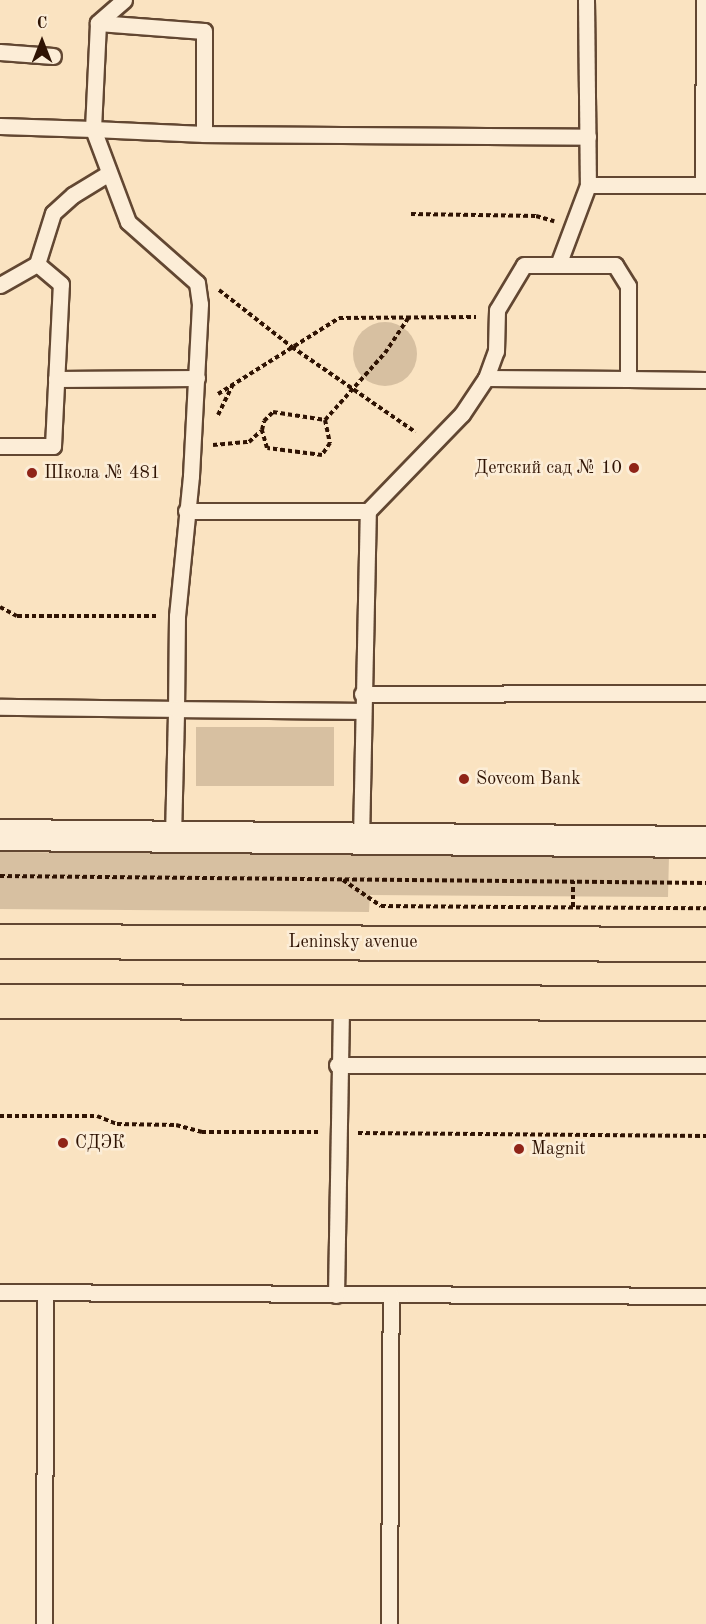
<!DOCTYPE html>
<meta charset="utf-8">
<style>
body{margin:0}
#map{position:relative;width:706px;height:1624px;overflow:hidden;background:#fae3c1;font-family:"Old Standard TT",serif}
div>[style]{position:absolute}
.green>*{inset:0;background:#d7c0a1;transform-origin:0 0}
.round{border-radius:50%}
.path>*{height:4px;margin-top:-2px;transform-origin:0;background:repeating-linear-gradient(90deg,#2f1303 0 4.5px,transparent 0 7.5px)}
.roads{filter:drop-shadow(2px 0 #624732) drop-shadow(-2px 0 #624732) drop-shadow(0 2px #624732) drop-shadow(0 -2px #624732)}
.lane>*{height:15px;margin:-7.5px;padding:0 7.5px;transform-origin:7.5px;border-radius:7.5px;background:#fcedd7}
.street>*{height:30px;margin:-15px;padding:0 15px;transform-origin:15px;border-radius:15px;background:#fcedd7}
.primary>*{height:33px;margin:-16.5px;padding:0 16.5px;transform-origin:16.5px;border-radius:16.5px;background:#fae3c1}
.dots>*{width:16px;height:16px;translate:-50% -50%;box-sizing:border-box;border:3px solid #fcedd7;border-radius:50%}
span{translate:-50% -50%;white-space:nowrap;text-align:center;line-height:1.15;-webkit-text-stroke:5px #fcedd7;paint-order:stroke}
.poi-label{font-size:18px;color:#2f1303}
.right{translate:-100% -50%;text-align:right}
.left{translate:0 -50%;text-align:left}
.street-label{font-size:18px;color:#2f1303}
.north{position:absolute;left:12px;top:12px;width:60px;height:60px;-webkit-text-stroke:4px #fcedd7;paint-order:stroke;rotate:0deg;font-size:16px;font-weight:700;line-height:24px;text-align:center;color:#2f1303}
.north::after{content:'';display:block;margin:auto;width:21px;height:27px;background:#2f1303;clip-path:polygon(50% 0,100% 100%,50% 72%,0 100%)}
</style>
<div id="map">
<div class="green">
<div class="round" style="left:353px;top:322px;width:64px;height:64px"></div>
<div style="left:196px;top:727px;width:138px;height:59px"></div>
<div style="clip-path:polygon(0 852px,669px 856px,668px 897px,370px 895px,369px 912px,0 909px)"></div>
</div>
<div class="path">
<div style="left:411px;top:214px;width:125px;rotate:0.9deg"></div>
<div style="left:536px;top:216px;width:19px;rotate:16deg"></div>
<div style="left:219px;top:290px;width:93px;rotate:38deg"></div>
<div style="left:292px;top:347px;width:150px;rotate:34.6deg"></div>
<div style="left:218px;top:394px;width:143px;rotate:-32.1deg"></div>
<div style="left:339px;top:318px;width:137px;rotate:-0.4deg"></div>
<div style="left:273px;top:412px;width:53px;rotate:8.7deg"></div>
<div style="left:325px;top:420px;width:24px;rotate:78deg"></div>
<div style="left:330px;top:443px;width:14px;rotate:124deg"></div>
<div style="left:322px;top:455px;width:55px;rotate:-172.7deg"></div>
<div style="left:267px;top:448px;width:19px;rotate:-106deg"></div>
<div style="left:262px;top:430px;width:9px;rotate:-77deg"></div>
<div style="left:264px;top:421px;width:13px;rotate:-45deg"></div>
<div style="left:218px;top:415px;width:34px;rotate:-64deg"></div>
<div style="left:325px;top:420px;width:90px;rotate:-48.2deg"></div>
<div style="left:385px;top:353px;width:43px;rotate:-56.3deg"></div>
<div style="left:213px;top:445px;width:36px;rotate:-5deg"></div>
<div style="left:249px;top:442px;width:16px;rotate:-43deg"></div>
<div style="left:0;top:607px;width:19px;rotate:28deg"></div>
<div style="left:17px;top:616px;width:139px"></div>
<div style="left:0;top:876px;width:706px;rotate:0.57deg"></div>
<div style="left:343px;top:880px;width:46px;rotate:34.4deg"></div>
<div style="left:381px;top:906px;width:325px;rotate:0.4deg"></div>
<div style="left:573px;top:907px;width:26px;rotate:-90deg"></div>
<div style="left:0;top:1116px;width:97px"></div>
<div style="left:97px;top:1116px;width:22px;rotate:22deg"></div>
<div style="left:117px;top:1124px;width:59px;rotate:1deg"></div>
<div style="left:176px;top:1125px;width:27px;rotate:15deg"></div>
<div style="left:202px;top:1132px;width:116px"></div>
<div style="left:358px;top:1133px;width:348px;rotate:0.5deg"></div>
</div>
<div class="roads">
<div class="lane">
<div style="left:124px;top:0;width:35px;rotate:139deg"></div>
<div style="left:98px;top:23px;width:106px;rotate:92.7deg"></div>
<div style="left:93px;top:129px;width:111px;rotate:2.6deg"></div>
<div style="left:204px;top:134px;width:384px;rotate:0.4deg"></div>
<div style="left:586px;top:0;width:185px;rotate:89.4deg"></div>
<div style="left:98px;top:23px;width:106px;rotate:4.3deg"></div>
<div style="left:204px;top:31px;width:103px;rotate:90deg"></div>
<div style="left:0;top:52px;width:53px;rotate:4.3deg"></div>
<div style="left:0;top:126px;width:93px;rotate:1.8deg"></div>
<div style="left:93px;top:129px;width:99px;rotate:69.4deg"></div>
<div style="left:128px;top:222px;width:92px;rotate:41.5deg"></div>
<div style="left:197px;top:283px;width:21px;rotate:82deg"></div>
<div style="left:200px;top:304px;width:172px;rotate:93deg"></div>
<div style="left:191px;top:476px;width:141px;rotate:95.7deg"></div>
<div style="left:177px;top:616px;width:93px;rotate:90.6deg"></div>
<div style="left:176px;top:709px;width:176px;rotate:-179.3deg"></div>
<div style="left:703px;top:185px;width:185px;rotate:-89.7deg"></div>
<div style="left:524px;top:265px;width:91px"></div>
<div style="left:615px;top:265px;width:25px;rotate:58deg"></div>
<div style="left:628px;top:286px;width:93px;rotate:90deg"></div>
<div style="left:628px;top:379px;width:142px;rotate:-179.6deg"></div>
<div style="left:486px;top:378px;width:29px;rotate:-70deg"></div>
<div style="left:496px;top:351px;width:41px;rotate:-88.6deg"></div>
<div style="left:497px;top:310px;width:52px;rotate:-59deg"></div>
<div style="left:558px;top:265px;width:85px;rotate:-69.4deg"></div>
<div style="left:588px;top:185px;width:118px"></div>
<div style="left:0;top:285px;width:43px;rotate:-29.6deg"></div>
<div style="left:37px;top:264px;width:53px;rotate:-72.6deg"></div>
<div style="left:53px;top:213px;width:27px;rotate:-42deg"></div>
<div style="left:73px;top:195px;width:42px;rotate:-31.4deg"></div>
<div style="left:56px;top:379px;width:141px;rotate:-0.4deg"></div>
<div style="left:628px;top:379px;width:78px;rotate:0.7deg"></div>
<div style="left:0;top:446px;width:53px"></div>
<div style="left:53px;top:446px;width:162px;rotate:-87.2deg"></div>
<div style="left:61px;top:284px;width:31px;rotate:-140deg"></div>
<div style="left:186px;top:511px;width:182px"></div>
<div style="left:362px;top:694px;width:344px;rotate:-0.2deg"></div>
<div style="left:173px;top:836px;width:127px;rotate:-88.6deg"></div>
<div style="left:176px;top:709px;width:185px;rotate:0.6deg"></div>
<div style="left:361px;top:839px;width:328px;rotate:-88.8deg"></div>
<div style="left:368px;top:511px;width:135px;rotate:-45.9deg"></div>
<div style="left:462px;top:414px;width:43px;rotate:-56.3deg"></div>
<div style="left:337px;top:1065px;width:369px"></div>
<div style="left:0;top:1292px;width:706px;rotate:0.32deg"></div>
<div style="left:336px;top:1295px;width:293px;rotate:-89deg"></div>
<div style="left:44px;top:1624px;width:332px;rotate:-89.8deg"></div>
<div style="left:389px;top:1624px;width:329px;rotate:-89.7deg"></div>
</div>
<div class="street">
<div style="left:0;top:835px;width:706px;rotate:0.57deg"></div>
</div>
<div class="primary">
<div style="left:0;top:941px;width:706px;rotate:0.24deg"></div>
<div style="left:0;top:1001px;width:706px;rotate:0.16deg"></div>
</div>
</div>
<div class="dots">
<div style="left:634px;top:468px;background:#8f2418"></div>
<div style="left:32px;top:473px;background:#8f2418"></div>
<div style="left:464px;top:779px;background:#8f2418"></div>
<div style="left:63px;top:1143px;background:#8f2418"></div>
<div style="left:519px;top:1149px;background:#8f2418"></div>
</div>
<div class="poi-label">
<span class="right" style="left:622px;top:468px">Детский сад № 10</span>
<span class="left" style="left:44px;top:473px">Школа № 481</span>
<span class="left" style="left:476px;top:779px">Sovcom Bank</span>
<span class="left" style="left:75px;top:1143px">СДЭК</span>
<span class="left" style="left:531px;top:1149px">Magnit</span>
</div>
<div class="street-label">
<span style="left:353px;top:942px">Leninsky avenue</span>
</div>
<div class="north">С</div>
</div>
